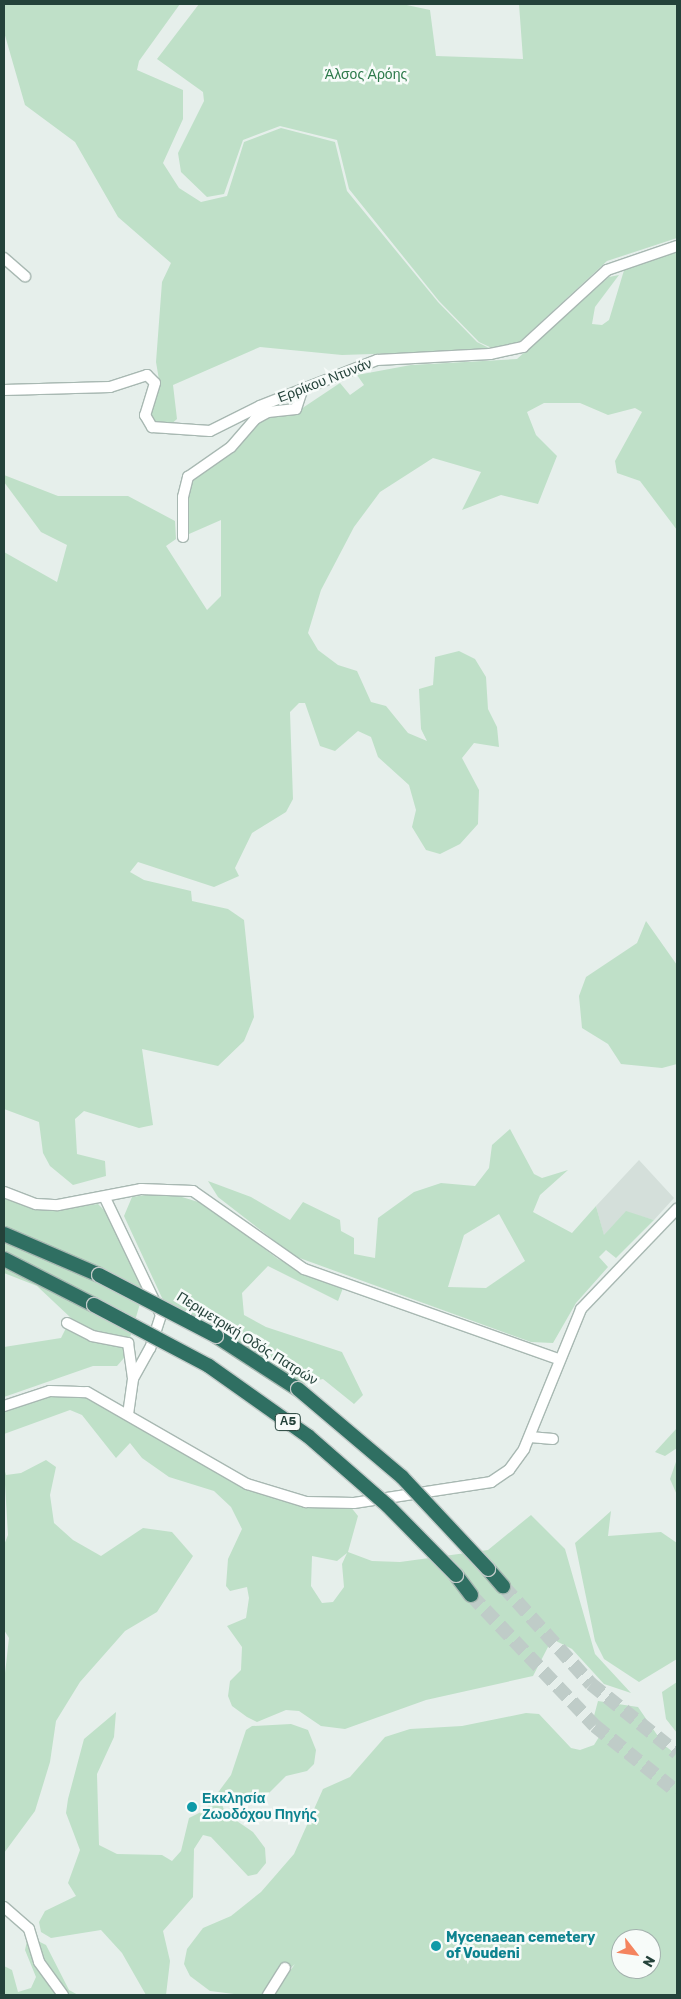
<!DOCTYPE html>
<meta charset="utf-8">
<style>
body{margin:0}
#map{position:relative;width:681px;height:1999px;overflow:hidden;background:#e6efeb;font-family:Rubik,sans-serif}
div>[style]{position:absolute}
.built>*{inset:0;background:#d4dfda}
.green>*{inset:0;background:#bfe0c8}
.highway-tunnel>*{height:14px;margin-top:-7px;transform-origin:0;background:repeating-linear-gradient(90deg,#bfccc8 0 14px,transparent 0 21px)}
.roads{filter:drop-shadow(1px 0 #a8b8b2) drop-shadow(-1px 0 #a8b8b2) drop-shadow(0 1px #a8b8b2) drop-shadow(0 -1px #a8b8b2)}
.minor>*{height:10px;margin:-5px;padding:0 5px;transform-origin:5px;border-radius:5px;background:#fff}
.highway>*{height:14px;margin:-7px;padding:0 7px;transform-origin:7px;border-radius:7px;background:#2f6f62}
.bridges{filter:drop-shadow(1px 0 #c2cac8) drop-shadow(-1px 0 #c2cac8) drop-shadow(0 1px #c2cac8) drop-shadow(0 -1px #c2cac8)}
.highway-bridge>*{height:14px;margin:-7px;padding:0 7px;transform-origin:7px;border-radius:7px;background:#2f6f62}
.dots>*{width:14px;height:14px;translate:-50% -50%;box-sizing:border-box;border:2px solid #f7fbf9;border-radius:50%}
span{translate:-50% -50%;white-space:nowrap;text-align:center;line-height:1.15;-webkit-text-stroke:5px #f7fbf9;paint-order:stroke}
.shield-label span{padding:1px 4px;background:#f7fbf9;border:1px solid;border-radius:4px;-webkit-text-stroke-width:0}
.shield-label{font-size:12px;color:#24423a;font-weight:700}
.park-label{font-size:14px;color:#2d7a4b}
.street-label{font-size:14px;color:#24423a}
.culture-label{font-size:14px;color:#0d838f;font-weight:700}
.left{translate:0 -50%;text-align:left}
.frame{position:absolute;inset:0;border:5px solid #24423a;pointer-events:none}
.north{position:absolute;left:611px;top:1929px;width:50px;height:50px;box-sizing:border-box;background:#f7fbf9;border:1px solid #a3b1ad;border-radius:50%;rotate:120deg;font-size:14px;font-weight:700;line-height:20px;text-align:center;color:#24423a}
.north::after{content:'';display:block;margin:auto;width:18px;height:22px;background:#f4845f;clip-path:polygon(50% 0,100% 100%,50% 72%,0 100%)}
</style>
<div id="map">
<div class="built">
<div style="clip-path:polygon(639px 1160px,674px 1198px,654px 1220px,626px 1212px,604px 1236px,596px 1206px)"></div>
</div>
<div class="green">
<div style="clip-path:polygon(4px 4px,180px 4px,139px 61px,137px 70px,183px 90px,183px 119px,163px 163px,179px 188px,201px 202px,227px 196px,244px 142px,281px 128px,335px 142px,347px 191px,438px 302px,477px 342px,493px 350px,342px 355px,260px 347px,173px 385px,177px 419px,169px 426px,157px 427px,148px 414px,159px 380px,156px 362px,162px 282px,171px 263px,118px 217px,75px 142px,25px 105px,4px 32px)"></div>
<div style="clip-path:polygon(199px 4px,402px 4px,430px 10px,436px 56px,523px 59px,519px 4px,677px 4px,677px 238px,607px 261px,516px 345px,496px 350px,479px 342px,439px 301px,349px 189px,337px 140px,280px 126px,243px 140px,224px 194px,207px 197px,181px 172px,178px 153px,204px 101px,203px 92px,157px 59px)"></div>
<div style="clip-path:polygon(677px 251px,677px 530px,640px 481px,617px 473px,615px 461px,642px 412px,635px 408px,608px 415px,580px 403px,544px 403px,527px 412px,536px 435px,557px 456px,538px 504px,501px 495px,462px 510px,481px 472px,433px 458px,380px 492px,354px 527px,321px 590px,308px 633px,318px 650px,338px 665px,357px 671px,371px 702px,386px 706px,408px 733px,427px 741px,421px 729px,419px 689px,433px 685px,435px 657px,459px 651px,475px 659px,486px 677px,488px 709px,497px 727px,499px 747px,474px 743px,462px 758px,479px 790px,478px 824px,460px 844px,440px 854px,426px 850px,412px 827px,416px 810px,409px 785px,378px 757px,371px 737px,358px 731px,335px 751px,320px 746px,305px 703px,299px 703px,290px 712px,293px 799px,286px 812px,252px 833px,235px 868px,239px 876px,214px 887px,138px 862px,130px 872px,144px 880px,191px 891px,192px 901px,228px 909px,244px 920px,254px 1017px,244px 1041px,218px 1066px,142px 1049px,153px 1125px,139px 1128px,84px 1111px,75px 1119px,77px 1154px,105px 1161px,106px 1176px,73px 1185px,50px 1166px,43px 1153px,39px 1122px,4px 1109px,4px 552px,57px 582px,67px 545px,41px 532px,4px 482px,4px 475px,58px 496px,128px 496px,175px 521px,176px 539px,166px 546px,207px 610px,221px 596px,221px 520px,189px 534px,187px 490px,195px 474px,255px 423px,269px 416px,292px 415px,340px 383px,350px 395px,364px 385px,357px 375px,411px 365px,517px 359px,609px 277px,619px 275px,595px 307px,592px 324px,602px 325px,609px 320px,625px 267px)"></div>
<div style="clip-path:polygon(646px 921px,677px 965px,677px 1064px,662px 1068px,621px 1064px,608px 1044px,582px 1028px,579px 996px,586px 977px,637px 943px)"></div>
<div style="clip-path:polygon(evenodd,510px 1129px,534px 1174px,542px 1178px,568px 1170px,540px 1195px,533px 1212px,572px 1233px,596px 1206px,604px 1235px,626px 1211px,654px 1220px,616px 1258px,606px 1250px,599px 1257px,608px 1267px,576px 1303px,553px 1343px,531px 1342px,294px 1256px,218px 1197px,208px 1181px,251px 1197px,290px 1220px,303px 1202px,340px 1220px,341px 1231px,354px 1238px,354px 1254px,375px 1258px,378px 1218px,414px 1192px,441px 1183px,475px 1186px,489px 1168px,492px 1145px,510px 1129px,499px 1214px,525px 1261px,486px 1288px,448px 1287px,464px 1235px,499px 1214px)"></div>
<div style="clip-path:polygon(152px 1194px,172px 1194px,205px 1204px,278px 1259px,343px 1288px,338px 1301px,268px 1266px,242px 1293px,244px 1315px,266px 1327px,342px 1352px,363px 1395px,354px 1404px,323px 1379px,304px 1383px,292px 1378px,163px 1300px,124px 1216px,132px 1197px)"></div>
<div style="clip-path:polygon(4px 1196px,59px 1209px,98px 1204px,110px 1216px,144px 1290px,124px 1358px,117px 1366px,93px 1366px,4px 1397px,4px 1347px,61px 1338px,71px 1318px,37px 1286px,4px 1273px)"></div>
<div style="clip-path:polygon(evenodd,50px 1393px,87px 1396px,256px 1491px,350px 1506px,358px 1516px,348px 1552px,372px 1561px,400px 1562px,488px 1550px,531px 1515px,565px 1549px,595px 1654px,631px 1693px,604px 1684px,572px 1649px,556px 1641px,549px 1645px,533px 1676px,426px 1700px,345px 1729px,321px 1726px,299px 1711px,286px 1710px,257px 1722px,247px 1717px,232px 1706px,228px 1696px,230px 1681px,241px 1670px,242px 1647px,227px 1626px,246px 1618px,249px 1598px,247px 1587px,230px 1591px,226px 1586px,228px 1559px,242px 1529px,231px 1507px,214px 1491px,169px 1477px,142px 1458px,130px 1443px,116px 1458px,82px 1415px,70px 1410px,4px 1434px,4px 1408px,50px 1393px,347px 1553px,342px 1564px,344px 1587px,333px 1602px,322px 1603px,311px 1586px,312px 1556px,337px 1561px,347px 1553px)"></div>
<div style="clip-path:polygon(677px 1428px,677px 1448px,665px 1456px,655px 1452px)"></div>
<div style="clip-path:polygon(677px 1459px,677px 1495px,670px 1479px)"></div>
<div style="clip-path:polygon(46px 1460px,56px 1467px,50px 1495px,54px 1523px,73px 1540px,101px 1556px,143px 1528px,172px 1532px,193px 1556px,157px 1612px,125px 1631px,80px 1682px,56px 1721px,50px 1762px,35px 1811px,4px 1853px,4px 1682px,9px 1638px,4px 1630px,4px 1545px,8px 1535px,4px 1468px,6px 1475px,21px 1473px)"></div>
<div style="clip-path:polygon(611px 1511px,608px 1536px,661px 1532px,677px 1543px,677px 1659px,639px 1682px,604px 1659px,595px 1641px,575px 1543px)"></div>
<div style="clip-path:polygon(677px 1682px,677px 1733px,666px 1719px,662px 1692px)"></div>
<div style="clip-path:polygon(evenodd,598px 1701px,638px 1707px,664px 1745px,677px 1755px,677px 1995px,273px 1995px,295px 1964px,262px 1995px,231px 1995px,234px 1994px,210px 1991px,190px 1976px,184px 1964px,187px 1949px,203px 1928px,231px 1916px,261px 1892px,294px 1854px,323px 1789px,350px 1777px,385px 1737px,410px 1729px,462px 1726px,526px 1713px,539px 1714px,571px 1748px,580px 1750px,594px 1745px,599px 1737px,594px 1716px,598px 1701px,621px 1939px,651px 1939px,651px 1969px,621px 1969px,621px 1939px)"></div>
<div style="clip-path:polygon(116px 1712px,114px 1737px,97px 1774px,99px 1845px,117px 1854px,162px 1855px,172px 1861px,181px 1851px,189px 1818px,205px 1810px,231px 1775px,246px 1730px,252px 1726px,291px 1724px,308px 1730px,316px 1750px,314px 1764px,307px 1771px,286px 1776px,261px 1801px,237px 1793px,222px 1804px,225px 1813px,253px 1832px,265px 1848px,266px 1863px,257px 1874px,248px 1876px,211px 1837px,203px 1835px,194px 1849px,193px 1897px,163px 1931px,170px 1961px,166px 1995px,146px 1995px,122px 1953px,101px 1930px,51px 1938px,41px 1932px,39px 1922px,45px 1911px,76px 1896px,68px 1883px,80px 1850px,66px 1813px,68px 1799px,84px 1739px)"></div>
<div style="clip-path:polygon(28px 1936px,46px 1945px,69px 1990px,78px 1995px,4px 1995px,4px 1966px,12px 1970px,18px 1992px,31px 1988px,36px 1977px,25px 1950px)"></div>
</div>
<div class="highway-tunnel">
<div style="left:503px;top:1586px;width:132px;rotate:48.1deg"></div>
<div style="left:591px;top:1684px;width:110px;rotate:38.7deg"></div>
<div style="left:471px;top:1595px;width:180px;rotate:46.6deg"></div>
<div style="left:595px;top:1726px;width:105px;rotate:38.8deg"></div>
</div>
<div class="roads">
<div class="minor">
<div style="left:4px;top:258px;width:28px;rotate:41deg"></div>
<div style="left:4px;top:390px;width:106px;rotate:-1.6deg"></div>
<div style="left:110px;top:387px;width:39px;rotate:-18deg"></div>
<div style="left:147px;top:375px;width:11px;rotate:45deg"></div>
<div style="left:155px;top:383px;width:34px;rotate:107deg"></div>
<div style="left:145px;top:415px;width:14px;rotate:60deg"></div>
<div style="left:152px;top:427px;width:58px;rotate:3.9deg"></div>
<div style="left:210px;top:431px;width:56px;rotate:-26.6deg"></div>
<div style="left:260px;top:406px;width:126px;rotate:-21.5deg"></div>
<div style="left:377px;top:360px;width:113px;rotate:-3deg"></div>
<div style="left:490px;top:354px;width:34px;rotate:-12deg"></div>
<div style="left:523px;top:347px;width:114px;rotate:-42.5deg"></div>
<div style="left:607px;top:270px;width:74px;rotate:-18.9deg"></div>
<div style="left:183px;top:537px;width:40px;rotate:-90deg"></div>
<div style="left:183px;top:497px;width:21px;rotate:-76deg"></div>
<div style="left:188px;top:477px;width:52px;rotate:-34.9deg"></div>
<div style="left:231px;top:447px;width:37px;rotate:-49deg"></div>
<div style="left:255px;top:419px;width:15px;rotate:-28deg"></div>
<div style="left:268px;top:412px;width:28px;rotate:-6deg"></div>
<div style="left:296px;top:409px;width:19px;rotate:-72deg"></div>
<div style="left:4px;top:1192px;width:34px;rotate:21deg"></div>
<div style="left:36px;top:1204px;width:22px;rotate:3deg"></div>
<div style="left:58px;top:1205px;width:85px;rotate:-10.9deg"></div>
<div style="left:141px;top:1189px;width:52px;rotate:2.2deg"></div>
<div style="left:193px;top:1191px;width:136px;rotate:35.1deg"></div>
<div style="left:304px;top:1269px;width:269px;rotate:19.5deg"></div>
<div style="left:105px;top:1198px;width:130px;rotate:64.4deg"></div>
<div style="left:161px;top:1315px;width:35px;rotate:108deg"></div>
<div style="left:150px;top:1348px;width:35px;rotate:119deg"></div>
<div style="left:133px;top:1379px;width:35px;rotate:98deg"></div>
<div style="left:67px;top:1323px;width:28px;rotate:27deg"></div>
<div style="left:92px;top:1336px;width:37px;rotate:11deg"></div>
<div style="left:128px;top:1343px;width:36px;rotate:82deg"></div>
<div style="left:4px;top:1406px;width:48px;rotate:-18.1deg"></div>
<div style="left:50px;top:1391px;width:37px;rotate:2deg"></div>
<div style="left:87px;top:1392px;width:185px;rotate:29.9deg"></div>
<div style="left:247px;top:1484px;width:62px;rotate:17deg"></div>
<div style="left:306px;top:1502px;width:48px;rotate:1.2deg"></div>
<div style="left:354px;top:1503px;width:139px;rotate:-8.7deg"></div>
<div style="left:491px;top:1482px;width:22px;rotate:-34deg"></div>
<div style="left:509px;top:1470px;width:26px;rotate:-54deg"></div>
<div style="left:524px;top:1449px;width:151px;rotate:-67.8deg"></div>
<div style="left:581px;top:1309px;width:139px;rotate:-46.2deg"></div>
<div style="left:530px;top:1437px;width:23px;rotate:5deg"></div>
<div style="left:4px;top:1907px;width:33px;rotate:41deg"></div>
<div style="left:29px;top:1929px;width:34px;rotate:73deg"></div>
<div style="left:39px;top:1962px;width:41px;rotate:54deg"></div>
<div style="left:268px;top:1995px;width:32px;rotate:-58deg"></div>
</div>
<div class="highway">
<div style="left:4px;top:1234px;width:103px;rotate:23.3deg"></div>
<div style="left:4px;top:1259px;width:101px;rotate:27.1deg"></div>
<div style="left:216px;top:1336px;width:98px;rotate:32.9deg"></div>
<div style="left:488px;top:1569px;width:23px;rotate:49deg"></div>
<div style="left:456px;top:1575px;width:25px;rotate:53deg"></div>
</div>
</div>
<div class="bridges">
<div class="highway-bridge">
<div style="left:99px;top:1275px;width:132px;rotate:27.5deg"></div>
<div style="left:94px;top:1305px;width:130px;rotate:27.9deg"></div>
<div style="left:209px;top:1366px;width:121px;rotate:35.3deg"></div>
<div style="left:308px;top:1436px;width:106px;rotate:41.2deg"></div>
<div style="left:388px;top:1506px;width:97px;rotate:45.4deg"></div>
<div style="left:298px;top:1389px;width:136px;rotate:40.2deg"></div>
<div style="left:402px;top:1477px;width:126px;rotate:46.9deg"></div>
</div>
</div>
<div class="dots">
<div style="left:192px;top:1807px;background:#0f9aa8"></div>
<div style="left:436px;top:1946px;background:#0f9aa8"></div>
</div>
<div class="shield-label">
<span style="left:288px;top:1422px">Α5</span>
</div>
<div class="park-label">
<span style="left:366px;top:75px">Άλσος Αρόης</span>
</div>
<div class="street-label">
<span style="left:325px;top:381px;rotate:-21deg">Ερρίκου Ντυνάν</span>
<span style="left:247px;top:1339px;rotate:32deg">Περιμετρική Οδός Πατρών</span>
</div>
<div class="culture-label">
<span class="left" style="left:202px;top:1807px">Εκκλησία<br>Ζωοδόχου Πηγής</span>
<span class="left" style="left:446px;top:1946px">Mycenaean cemetery<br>of Voudeni</span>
</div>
<div class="frame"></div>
<div class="north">N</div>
</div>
